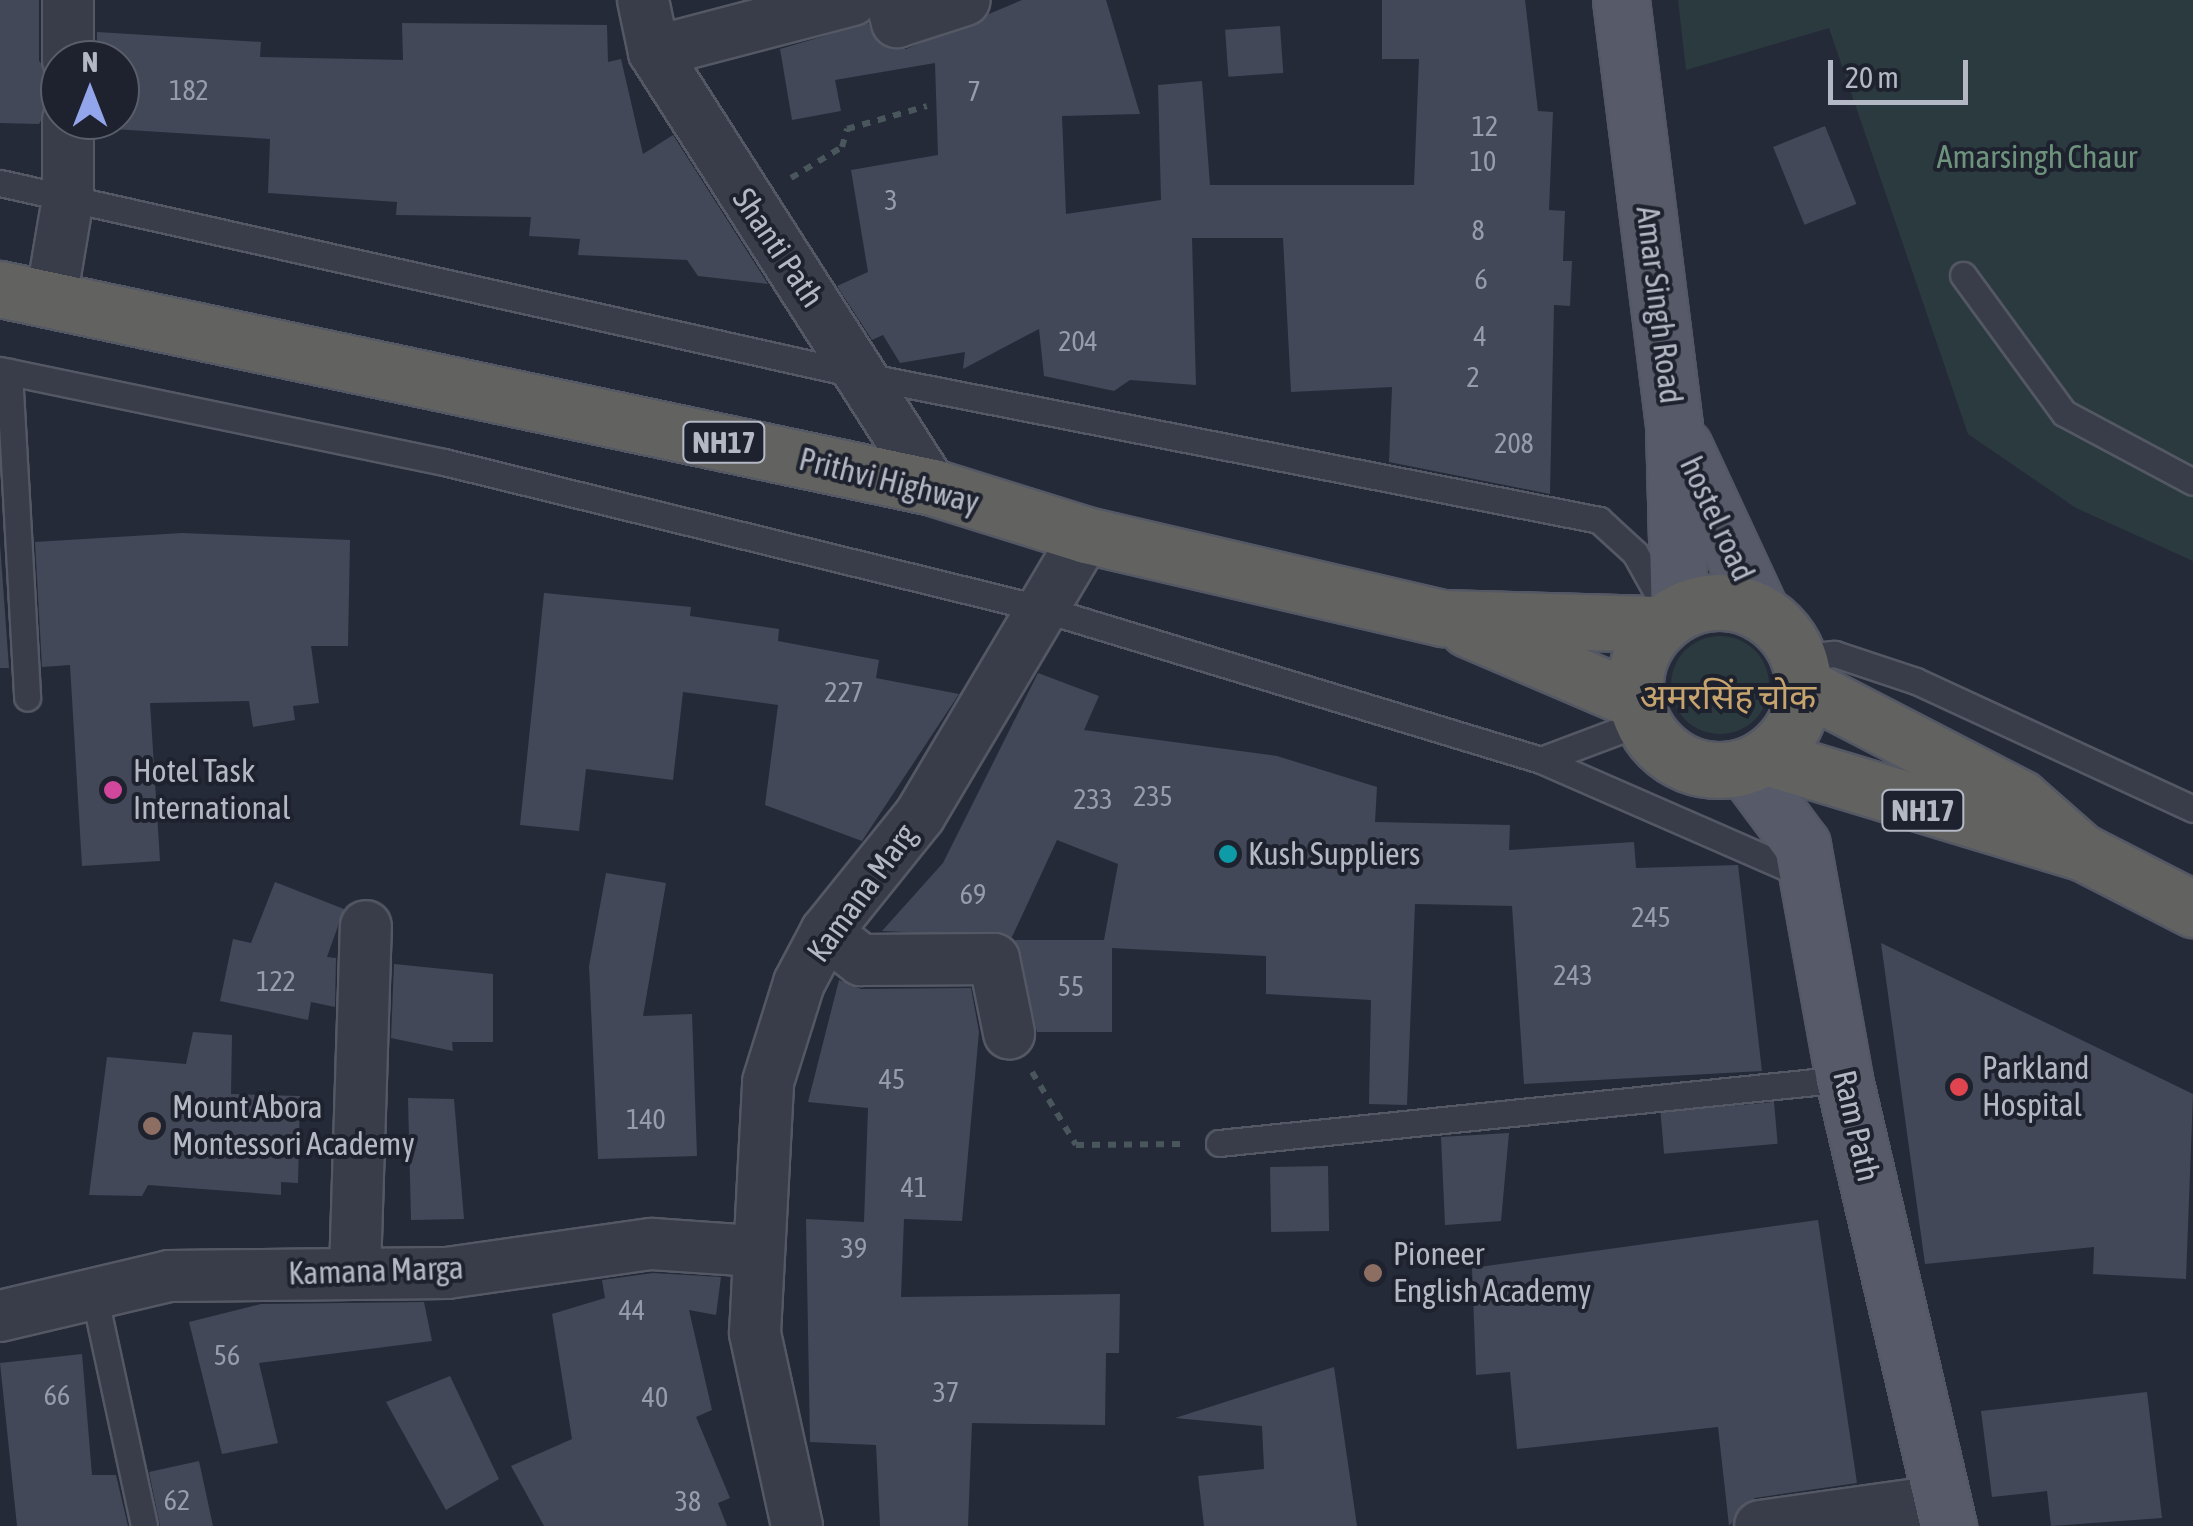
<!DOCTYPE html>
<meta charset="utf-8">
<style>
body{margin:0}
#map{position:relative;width:2193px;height:1526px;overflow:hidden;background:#252a39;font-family:"Asap Condensed","Noto Sans Devanagari",sans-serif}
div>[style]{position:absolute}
.green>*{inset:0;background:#2b3a3e}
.round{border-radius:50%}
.building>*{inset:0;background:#424858;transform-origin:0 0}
.path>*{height:6px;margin-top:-3px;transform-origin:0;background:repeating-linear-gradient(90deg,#49565b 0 8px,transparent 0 16px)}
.roads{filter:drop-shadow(2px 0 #545864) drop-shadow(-2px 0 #545864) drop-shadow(0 2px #545864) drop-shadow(0 -2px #545864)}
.service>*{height:25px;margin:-12.5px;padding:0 12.5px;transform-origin:12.5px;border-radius:12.5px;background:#393d49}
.minor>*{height:50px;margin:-25px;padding:0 25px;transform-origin:25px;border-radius:25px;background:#393d49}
.primary>*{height:55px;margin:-27.5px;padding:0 27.5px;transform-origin:27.5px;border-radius:27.5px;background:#575b69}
.trunk>*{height:55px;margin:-27.5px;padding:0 27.5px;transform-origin:27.5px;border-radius:27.5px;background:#626260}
.trunk>.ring{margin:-27.5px;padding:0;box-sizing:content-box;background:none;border:55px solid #626260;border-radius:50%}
.dots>*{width:28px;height:28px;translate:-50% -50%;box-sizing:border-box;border:5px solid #1e222e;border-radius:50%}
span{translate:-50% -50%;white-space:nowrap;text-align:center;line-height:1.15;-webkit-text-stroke:8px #1e222e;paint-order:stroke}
.number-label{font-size:28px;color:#989caa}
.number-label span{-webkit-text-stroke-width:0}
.shield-label span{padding:2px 8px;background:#1e222e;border:2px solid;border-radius:8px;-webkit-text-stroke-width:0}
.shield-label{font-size:30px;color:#b4b8c5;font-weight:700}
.park-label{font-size:32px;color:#6e937d}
.street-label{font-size:32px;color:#b4b8c5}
.poi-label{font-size:32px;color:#b4b8c5}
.left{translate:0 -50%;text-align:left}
.neighbourhood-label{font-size:35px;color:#c7a46d}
.north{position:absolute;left:40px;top:40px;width:100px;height:100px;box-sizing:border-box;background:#1e222e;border:2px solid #5a5e6a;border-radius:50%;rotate:0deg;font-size:28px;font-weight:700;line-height:40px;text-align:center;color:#b4b8c5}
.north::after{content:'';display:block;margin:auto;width:35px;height:45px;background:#93a5eb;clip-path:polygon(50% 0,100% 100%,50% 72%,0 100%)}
.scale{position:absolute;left:1828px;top:60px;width:140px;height:45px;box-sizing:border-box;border:5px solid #b4b8c5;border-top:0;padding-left:12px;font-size:30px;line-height:35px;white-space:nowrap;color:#b4b8c5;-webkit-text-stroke:8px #1e222e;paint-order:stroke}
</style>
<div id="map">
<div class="green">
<div style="clip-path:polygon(1678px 0,2193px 0,2193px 561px,2076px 508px,1968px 434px,1829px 28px,1686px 70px)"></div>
<div class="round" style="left:1671px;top:636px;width:98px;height:98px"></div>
</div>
<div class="building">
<div style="clip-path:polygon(0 0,39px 0,39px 61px,60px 87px,39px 124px,0 123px)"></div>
<div style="clip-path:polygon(1022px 0,1106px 0,1140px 114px,1062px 116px,1066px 214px,1161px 200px,1158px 85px,1202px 81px,1210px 185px,1414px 185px,1419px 59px,1382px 59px,1382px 0,1525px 0,1538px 111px,1553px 112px,1549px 210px,1565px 211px,1563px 261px,1572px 261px,1570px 306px,1554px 305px,1550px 494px,1389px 462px,1392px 387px,1291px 392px,1283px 238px,1192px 238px,1196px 385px,1130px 380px,1114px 391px,1044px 376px,1039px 329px,963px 369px,965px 352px,900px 363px,883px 335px,872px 340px,837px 286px,868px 272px,851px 170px,938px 155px,935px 63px,835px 80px,841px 111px,792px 120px,780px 49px,868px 23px,878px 43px,906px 49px)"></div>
<div style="clip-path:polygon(402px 23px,607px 25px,608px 62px,621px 59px,643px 154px,673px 135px,768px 284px,698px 276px,687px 260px,578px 255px,580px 239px,529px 236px,531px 217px,396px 215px,397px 202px,268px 193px,270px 139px,97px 128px,97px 120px,120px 120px,120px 60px,97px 60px,97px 32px,261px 42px,260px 57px,403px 60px)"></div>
<div style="left:1280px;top:26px;width:47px;height:55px;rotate:86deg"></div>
<div style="left:1825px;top:126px;width:84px;height:56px;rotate:68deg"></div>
<div style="clip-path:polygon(182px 533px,350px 540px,348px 646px,311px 646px,319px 703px,293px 706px,295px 720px,253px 727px,249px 701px,150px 703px,160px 861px,82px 866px,70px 665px,42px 667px,35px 542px)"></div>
<div style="clip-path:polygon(0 544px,9px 668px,0 668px)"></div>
<div style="clip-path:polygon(544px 593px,691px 607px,690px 616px,779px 629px,778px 641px,879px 660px,876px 678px,959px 694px,862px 841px,765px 805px,778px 705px,683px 692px,673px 780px,586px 769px,579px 831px,520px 825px)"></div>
<div style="clip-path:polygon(1038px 673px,1099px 696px,1084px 730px,1277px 756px,1377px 787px,1375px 822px,1510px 825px,1509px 850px,1634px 842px,1636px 868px,1738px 865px,1762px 1071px,1524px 1084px,1512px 906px,1415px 904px,1407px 1105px,1369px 1104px,1371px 1000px,1266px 994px,1266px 956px,1112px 948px,1112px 1032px,1037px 1032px,1015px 940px,1104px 940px,1118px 864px,1057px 840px,1012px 937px,882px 931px,943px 863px)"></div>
<div style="clip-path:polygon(606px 873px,666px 883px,643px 1016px,692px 1014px,697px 1156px,598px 1159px,589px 966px)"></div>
<div style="clip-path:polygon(275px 882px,344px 909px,327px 957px,336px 958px,335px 1007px,311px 1002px,308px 1020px,220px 1001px,233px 939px,251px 943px)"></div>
<div style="clip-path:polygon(1881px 943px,2193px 1094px,2186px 1279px,2093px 1274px,2094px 1247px,1925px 1264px)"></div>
<div style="clip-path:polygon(394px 964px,493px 974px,493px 1042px,452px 1042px,453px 1051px,391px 1038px)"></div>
<div style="clip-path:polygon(839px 980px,861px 989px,971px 988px,979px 1032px,962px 1221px,904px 1219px,901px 1297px,1120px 1294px,1119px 1353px,1106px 1353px,1105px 1425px,972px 1423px,968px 1526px,880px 1526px,876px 1445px,810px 1442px,806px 1219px,864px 1222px,868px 1108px,808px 1102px)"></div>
<div style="clip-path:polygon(193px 1032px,232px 1035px,231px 1094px,300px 1096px,298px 1183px,281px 1182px,281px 1195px,148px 1185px,142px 1196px,89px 1195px,107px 1057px,186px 1064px)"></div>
<div style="clip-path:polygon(408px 1098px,454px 1099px,464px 1219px,411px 1220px)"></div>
<div style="left:1774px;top:1102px;width:42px;height:114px;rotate:85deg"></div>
<div style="clip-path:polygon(1509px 1133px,1501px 1221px,1445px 1225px,1441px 1137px)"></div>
<div style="left:1328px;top:1166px;width:65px;height:58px;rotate:89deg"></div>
<div style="clip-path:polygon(1818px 1220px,1857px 1483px,1755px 1498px,1729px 1526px,1718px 1427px,1517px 1449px,1510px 1372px,1476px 1375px,1472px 1268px)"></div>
<div style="clip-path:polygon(653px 1273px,721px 1277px,716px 1315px,689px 1310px,712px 1410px,696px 1417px,730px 1498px,718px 1503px,727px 1526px,544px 1526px,511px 1466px,572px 1439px,552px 1314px,605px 1298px,602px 1280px)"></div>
<div style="clip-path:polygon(424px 1302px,432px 1341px,259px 1363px,278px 1443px,222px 1454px,189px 1322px,261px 1304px)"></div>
<div style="clip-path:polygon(82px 1354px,92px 1475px,116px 1475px,128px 1526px,17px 1526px,0 1363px)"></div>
<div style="clip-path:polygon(1334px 1367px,1357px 1526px,1204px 1526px,1198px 1476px,1264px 1469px,1262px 1426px,1175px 1418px)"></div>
<div style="clip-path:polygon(450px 1376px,499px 1479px,446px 1510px,386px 1402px)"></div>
<div style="clip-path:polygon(2147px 1392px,2162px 1518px,2051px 1526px,2047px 1491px,1992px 1497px,1981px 1411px)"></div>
<div style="clip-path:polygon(199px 1461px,213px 1526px,160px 1526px,149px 1472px)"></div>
</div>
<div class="path">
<div style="left:791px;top:178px;width:60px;rotate:-31.3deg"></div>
<div style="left:842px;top:147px;width:19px;rotate:-74deg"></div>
<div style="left:847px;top:129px;width:83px;rotate:-16deg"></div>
<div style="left:1032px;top:1072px;width:85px;rotate:58.9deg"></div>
<div style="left:1076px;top:1145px;width:107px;rotate:-0.5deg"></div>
</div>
<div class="roads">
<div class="service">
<div style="left:0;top:183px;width:885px;rotate:12.59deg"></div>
<div style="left:864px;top:376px;width:749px;rotate:11.08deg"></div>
<div style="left:1599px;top:520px;width:49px;rotate:42.5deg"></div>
<div style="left:1635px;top:553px;width:62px;rotate:60.9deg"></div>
<div style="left:1963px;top:275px;width:171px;rotate:53.8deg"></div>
<div style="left:2064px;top:413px;width:146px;rotate:28.1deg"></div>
<div style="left:0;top:370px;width:453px;rotate:11.7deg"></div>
<div style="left:444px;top:462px;width:617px;rotate:13.79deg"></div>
<div style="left:1043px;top:609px;width:520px;rotate:16.87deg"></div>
<div style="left:1541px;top:760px;width:289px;rotate:23.6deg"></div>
<div style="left:9px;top:372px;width:326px;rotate:86.8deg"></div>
<div style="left:1800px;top:658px;width:35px;rotate:-7deg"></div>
<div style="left:1835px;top:654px;width:85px;rotate:18.4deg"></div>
<div style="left:1916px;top:681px;width:305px;rotate:24.8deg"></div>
<div style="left:1541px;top:760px;width:108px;rotate:-20.6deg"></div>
<div style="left:1219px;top:1143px;width:628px;rotate:-5.85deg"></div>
<div style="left:94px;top:1294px;width:236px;rotate:77.8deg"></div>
</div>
<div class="minor">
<div style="left:643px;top:0;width:53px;rotate:78.1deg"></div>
<div style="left:654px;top:52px;width:516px;rotate:57.42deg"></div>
<div style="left:891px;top:0;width:23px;rotate:75deg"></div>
<div style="left:897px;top:22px;width:71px;rotate:-17.9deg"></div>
<div style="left:654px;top:52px;width:205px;rotate:-14.7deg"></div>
<div style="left:68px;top:60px;width:60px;rotate:-90deg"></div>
<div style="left:51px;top:299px;width:102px;rotate:-80.4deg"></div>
<div style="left:68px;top:198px;width:78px;rotate:-90deg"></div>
<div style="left:826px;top:932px;width:45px;rotate:38.7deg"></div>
<div style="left:861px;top:960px;width:133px;rotate:-0.4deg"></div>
<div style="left:994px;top:959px;width:76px;rotate:78.5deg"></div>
<div style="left:355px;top:1272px;width:346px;rotate:-88.2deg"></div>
<div style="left:0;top:1316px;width:174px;rotate:-13.3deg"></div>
<div style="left:169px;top:1276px;width:278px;rotate:-0.6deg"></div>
<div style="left:447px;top:1273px;width:207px;rotate:-8.1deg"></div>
<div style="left:652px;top:1244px;width:104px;rotate:3.9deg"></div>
<div style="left:797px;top:1526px;width:198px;rotate:-102.3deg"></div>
<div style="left:755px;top:1333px;width:251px;rotate:-87deg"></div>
<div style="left:768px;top:1082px;width:104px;rotate:-72.6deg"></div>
<div style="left:799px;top:983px;width:58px;rotate:-62.1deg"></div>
<div style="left:826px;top:932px;width:150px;rotate:-51.2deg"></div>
<div style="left:920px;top:815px;width:326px;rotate:-59.3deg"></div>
<div style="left:1760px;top:1526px;width:186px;rotate:-8deg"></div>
</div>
<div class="primary">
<div style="left:1621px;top:0;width:429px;rotate:82.9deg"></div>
<div style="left:1674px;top:426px;width:186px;rotate:88.5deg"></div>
<div style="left:1684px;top:447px;width:183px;rotate:65.1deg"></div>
<div style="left:1744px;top:767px;width:97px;rotate:53.4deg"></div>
<div style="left:1802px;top:845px;width:238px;rotate:79.8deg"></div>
<div style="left:1844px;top:1079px;width:459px;rotate:76.9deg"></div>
</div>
<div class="trunk">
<div style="left:0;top:289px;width:953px;rotate:11.99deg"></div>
<div style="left:932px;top:487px;width:161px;rotate:17.3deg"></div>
<div style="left:1086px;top:535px;width:367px;rotate:13.1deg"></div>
<div style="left:1443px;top:618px;width:219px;rotate:1.6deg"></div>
<div class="ring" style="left:1635px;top:602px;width:113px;height:113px"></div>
<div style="left:1468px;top:629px;width:183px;rotate:23.2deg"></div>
<div style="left:1804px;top:686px;width:243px;rotate:27.4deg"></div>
<div style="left:2020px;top:798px;width:76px;rotate:41.3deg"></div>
<div style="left:1766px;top:757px;width:332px;rotate:16.8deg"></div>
<div style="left:2084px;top:853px;width:123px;rotate:27.2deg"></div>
</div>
</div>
<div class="dots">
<div style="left:113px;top:790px;background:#d1479c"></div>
<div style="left:1228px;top:854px;background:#0f9aa8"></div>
<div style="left:1959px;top:1087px;background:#e0444e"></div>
<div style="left:152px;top:1126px;background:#8d6e63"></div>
<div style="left:1373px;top:1273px;background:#8d6e63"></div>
</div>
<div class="number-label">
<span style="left:189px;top:90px">182</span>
<span style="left:974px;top:91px">7</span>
<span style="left:1485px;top:126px">12</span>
<span style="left:1483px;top:161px">10</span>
<span style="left:891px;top:200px">3</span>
<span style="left:1478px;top:230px">8</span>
<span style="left:1481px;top:279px">6</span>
<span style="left:1480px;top:336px">4</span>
<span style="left:1078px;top:341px">204</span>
<span style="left:1473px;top:377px">2</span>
<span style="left:1514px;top:443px">208</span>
<span style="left:844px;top:692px">227</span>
<span style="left:1153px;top:796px">235</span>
<span style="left:1093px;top:799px">233</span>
<span style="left:973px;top:894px">69</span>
<span style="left:1651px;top:917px">245</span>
<span style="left:1573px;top:975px">243</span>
<span style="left:276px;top:981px">122</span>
<span style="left:1071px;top:986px">55</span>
<span style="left:892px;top:1079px">45</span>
<span style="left:646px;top:1119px">140</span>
<span style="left:914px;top:1187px">41</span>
<span style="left:854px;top:1248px">39</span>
<span style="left:632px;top:1310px">44</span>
<span style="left:227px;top:1355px">56</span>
<span style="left:946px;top:1392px">37</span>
<span style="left:57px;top:1395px">66</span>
<span style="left:655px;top:1397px">40</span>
<span style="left:177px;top:1500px">62</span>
<span style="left:688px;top:1501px">38</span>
</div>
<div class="shield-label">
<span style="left:724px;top:442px">NH17</span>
<span style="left:1923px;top:810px">NH17</span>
</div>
<div class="park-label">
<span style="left:2037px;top:157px">Amarsingh Chaur</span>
</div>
<div class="street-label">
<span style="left:778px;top:248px;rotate:56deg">Shanti Path</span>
<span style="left:1659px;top:305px;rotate:83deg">Amar Singh Road</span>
<span style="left:889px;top:481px;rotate:14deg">Prithvi Highway</span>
<span style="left:1717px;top:519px;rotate:65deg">hostel road</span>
<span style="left:862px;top:893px;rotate:-54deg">Kamana Marg</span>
<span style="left:1856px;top:1126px;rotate:77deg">Ram Path</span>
<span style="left:376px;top:1271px;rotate:-2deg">Kamana Marga</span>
</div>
<div class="poi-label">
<span class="left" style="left:133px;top:790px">Hotel Task<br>International</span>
<span class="left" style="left:1248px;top:854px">Kush Suppliers</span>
<span class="left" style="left:1982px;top:1087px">Parkland<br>Hospital</span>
<span class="left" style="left:172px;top:1126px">Mount Abora<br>Montessori Academy</span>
<span class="left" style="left:1393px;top:1273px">Pioneer<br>English Academy</span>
</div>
<div class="neighbourhood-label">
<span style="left:1728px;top:696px">अमरसिंह चोक</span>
</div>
<div class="north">N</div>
<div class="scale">20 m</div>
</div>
